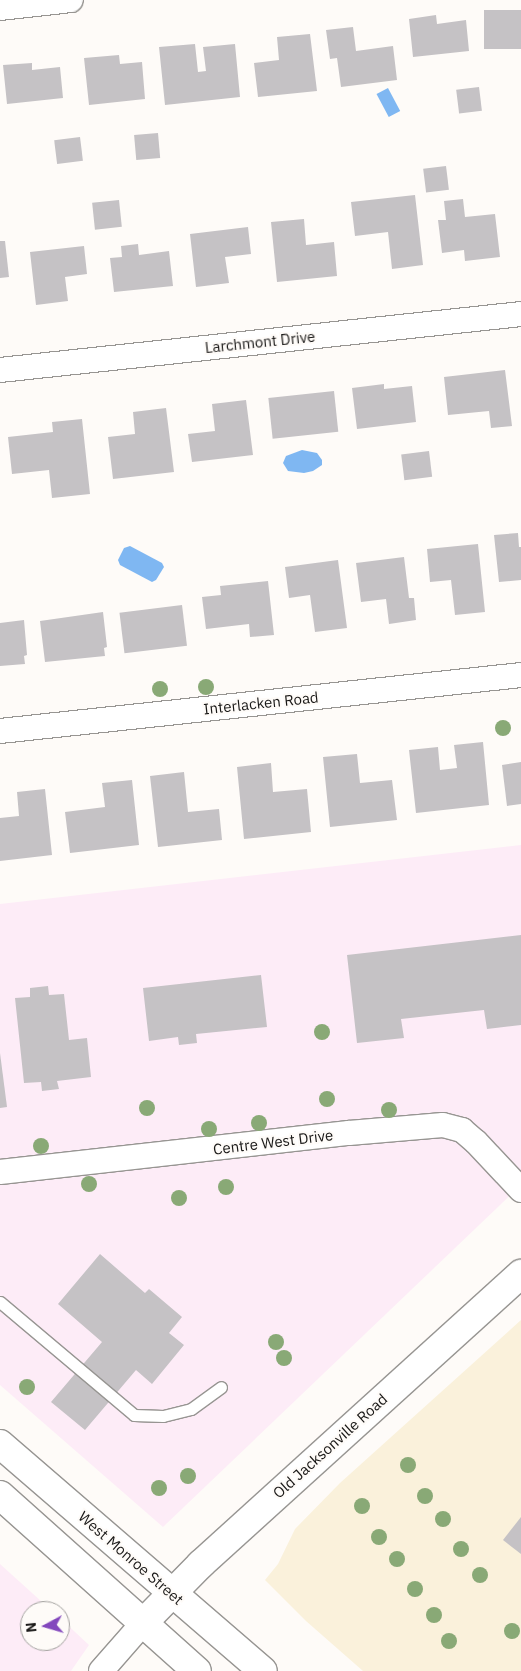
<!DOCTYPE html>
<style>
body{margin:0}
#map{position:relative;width:521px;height:1671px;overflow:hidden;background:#fefbf8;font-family:"IBM Plex Sans",sans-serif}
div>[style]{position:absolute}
.commercial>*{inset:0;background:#fdecf7}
.education>*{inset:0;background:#faf1db}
.water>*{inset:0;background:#7fb7f2;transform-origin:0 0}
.building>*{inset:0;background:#c5c2c5;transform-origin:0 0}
.roads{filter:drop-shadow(1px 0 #979592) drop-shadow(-1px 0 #979592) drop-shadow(0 1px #979592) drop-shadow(0 -1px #979592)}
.service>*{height:11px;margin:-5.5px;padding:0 5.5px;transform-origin:5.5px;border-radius:5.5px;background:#fff}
.minor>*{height:24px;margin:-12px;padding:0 12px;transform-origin:12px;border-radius:12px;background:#fff}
.tertiary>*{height:28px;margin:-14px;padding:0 14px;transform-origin:14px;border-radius:14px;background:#fff}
.trees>*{width:16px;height:16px;margin:-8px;border-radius:50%;background:#89a976}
span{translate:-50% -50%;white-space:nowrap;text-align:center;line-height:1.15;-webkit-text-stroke:4px #fefbf8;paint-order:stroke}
.street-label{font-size:15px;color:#191817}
.north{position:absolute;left:20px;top:1601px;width:50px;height:50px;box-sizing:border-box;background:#fefbf8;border:1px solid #a2a09e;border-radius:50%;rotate:264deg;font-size:14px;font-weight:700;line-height:20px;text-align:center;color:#191817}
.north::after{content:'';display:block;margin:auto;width:18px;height:22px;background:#8347bd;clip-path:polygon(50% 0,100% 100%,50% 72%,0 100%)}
</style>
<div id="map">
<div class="commercial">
<div style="clip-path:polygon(521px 845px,521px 1185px,163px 1527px,0 1385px,0 904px)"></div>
<div style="clip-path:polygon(0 1564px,52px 1611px,30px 1611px,30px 1641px,60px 1641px,60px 1618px,89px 1645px,71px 1671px,0 1671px)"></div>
</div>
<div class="education">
<div style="clip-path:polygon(521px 1320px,521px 1671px,363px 1671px,306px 1621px,265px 1580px,278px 1564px,295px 1529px,340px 1483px)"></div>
</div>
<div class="water">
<div style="left:388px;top:88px;width:26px;height:13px;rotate:62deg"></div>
<div style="clip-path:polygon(302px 450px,317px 453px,322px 460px,322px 465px,313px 471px,304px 473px,288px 471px,283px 463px,286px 456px)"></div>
<div style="clip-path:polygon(130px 546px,162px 563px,164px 567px,156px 580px,152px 582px,120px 565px,118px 560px,124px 548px)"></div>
</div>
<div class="building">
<div style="left:521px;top:10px;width:39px;height:37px;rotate:90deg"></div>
<div style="clip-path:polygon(436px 15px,437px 24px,466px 20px,469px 51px,413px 57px,409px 19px)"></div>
<div style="clip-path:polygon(353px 27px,356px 51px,393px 46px,397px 80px,341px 87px,337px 58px,330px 59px,326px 30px)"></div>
<div style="clip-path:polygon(310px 34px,317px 91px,258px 97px,254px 63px,279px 60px,277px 37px)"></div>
<div style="clip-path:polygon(195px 44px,198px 72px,206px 71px,203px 47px,235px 44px,240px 97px,165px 105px,159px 47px)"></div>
<div style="clip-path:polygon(119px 55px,120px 64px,142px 62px,145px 99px,89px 105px,84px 58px)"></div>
<div style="clip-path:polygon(32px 63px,32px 70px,60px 67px,63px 98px,7px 104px,3px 65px)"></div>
<div style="left:479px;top:87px;width:24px;height:23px;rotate:83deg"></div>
<div style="left:158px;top:133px;width:25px;height:24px;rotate:85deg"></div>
<div style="left:80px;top:137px;width:24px;height:26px;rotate:83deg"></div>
<div style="left:446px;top:166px;width:24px;height:23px;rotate:83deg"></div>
<div style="clip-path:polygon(415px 195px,423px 265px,392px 269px,388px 232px,355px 236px,351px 202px)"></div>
<div style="clip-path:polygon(463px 199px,465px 217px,495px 214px,500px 257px,465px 261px,464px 250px,442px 253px,438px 220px,446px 220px,444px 201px)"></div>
<div style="left:119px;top:200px;width:27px;height:27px;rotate:84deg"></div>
<div style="clip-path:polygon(304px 219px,306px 245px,334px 242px,337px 276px,277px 282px,271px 222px)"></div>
<div style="clip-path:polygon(248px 227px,251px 254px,225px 257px,229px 283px,196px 287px,190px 234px)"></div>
<div style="clip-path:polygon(0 241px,5px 241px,9px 277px,0 278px)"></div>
<div style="clip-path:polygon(138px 244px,139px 255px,169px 251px,173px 286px,114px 292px,110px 258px,122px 257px,121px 246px)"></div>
<div style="clip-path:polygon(84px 246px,87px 274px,65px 277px,68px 301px,36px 305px,30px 252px)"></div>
<div style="clip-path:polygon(505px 370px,512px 426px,491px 428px,489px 411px,448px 415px,444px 377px)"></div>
<div style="clip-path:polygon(384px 384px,384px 389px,412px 386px,416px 422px,357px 429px,352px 388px)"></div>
<div style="left:334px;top:391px;width:41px;height:66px;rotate:84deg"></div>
<div style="clip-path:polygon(246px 400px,253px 455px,192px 462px,188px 434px,215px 431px,212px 404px)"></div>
<div style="clip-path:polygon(166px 408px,174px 472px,113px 479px,108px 437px,135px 434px,133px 412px)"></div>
<div style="clip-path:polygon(82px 419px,90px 494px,52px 498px,49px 470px,12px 474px,8px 437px,53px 432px,52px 422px)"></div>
<div style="left:429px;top:451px;width:26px;height:28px;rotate:83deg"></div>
<div style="clip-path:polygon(518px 533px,519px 547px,521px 547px,521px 580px,499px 582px,494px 535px)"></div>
<div style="clip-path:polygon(478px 544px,485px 612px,455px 615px,451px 580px,430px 582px,427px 549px)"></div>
<div style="clip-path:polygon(404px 557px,409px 598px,414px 598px,416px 620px,389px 624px,386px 599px,361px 602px,356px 563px)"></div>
<div style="clip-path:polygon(338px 560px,347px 628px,315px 632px,310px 595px,289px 598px,285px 567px)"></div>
<div style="clip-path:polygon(268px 581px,274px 635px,250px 637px,249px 624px,206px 629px,202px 597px,221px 595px,220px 586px)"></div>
<div style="left:182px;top:605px;width:41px;height:63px;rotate:83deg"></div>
<div style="clip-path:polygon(103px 612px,107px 647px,104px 648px,105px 656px,45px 662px,40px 621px)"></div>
<div style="clip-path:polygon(24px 620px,27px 655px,24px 656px,25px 664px,0 666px,0 623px)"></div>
<div style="clip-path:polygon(483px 742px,489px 805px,416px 813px,409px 750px,438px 747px,440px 770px,457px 768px,454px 745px)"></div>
<div style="clip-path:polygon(357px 754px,360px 783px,392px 780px,397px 820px,330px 827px,323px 757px)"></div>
<div style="clip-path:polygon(521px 762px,521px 804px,507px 806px,502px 765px)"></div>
<div style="clip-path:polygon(271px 763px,273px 792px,307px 789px,311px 832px,244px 839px,237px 767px)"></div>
<div style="clip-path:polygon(184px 772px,188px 812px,219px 809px,222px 840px,158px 847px,150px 776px)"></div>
<div style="clip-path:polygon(132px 780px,139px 845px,70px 853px,65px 812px,105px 807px,102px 783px)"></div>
<div style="clip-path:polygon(45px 789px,52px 855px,0 861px,0 818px,19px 816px,17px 792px)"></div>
<div style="clip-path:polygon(521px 935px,521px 1025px,487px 1029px,484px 1010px,401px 1019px,404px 1038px,357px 1043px,347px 955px)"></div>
<div style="clip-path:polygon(261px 975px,267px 1027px,196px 1034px,197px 1043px,179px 1045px,178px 1037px,149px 1041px,143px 988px)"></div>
<div style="clip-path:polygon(48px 986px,49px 995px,64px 994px,69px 1040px,87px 1038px,91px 1077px,57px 1081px,59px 1089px,42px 1091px,41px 1082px,24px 1083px,15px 998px,30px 997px,30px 988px)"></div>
<div style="clip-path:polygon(0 1053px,7px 1107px,0 1108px)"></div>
<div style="clip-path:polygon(100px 1254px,145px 1293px,149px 1289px,182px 1317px,169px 1333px,184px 1345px,152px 1384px,136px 1370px,85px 1430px,51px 1402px,102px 1342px,58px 1304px)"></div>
<div style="clip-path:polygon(521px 1517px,521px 1554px,503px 1540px)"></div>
</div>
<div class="roads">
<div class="service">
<div style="left:0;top:1302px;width:175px;rotate:40.1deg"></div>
<div style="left:134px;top:1415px;width:29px;rotate:2deg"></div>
<div style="left:163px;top:1416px;width:29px;rotate:-14deg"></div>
<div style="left:191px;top:1409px;width:37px;rotate:-36deg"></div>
</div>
<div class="minor">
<div style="left:0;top:8px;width:71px;rotate:-6.4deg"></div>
<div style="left:0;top:370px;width:524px;rotate:-6.13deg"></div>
<div style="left:0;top:731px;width:524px;rotate:-6.13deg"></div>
<div style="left:0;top:1172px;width:351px;rotate:-6.4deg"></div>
<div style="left:349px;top:1133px;width:94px;rotate:-4.9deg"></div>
<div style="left:443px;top:1125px;width:20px;rotate:15deg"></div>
<div style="left:462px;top:1130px;width:18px;rotate:41deg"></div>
<div style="left:476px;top:1142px;width:66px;rotate:46.8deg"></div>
<div style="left:101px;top:1671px;width:64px;rotate:-48.8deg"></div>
</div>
<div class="tertiary">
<div style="left:0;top:1444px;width:347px;rotate:40.8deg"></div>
<div style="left:0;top:1495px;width:264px;rotate:41.8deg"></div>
<div style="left:143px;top:1623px;width:83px;rotate:-45.5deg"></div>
<div style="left:201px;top:1564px;width:432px;rotate:-42.2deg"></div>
</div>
</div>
<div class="trees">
<div style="left:206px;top:687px"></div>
<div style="left:160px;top:689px"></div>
<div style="left:503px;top:728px"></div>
<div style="left:322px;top:1032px"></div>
<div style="left:327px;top:1099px"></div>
<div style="left:147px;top:1108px"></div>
<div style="left:389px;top:1110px"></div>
<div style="left:259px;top:1123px"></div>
<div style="left:209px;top:1129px"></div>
<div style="left:41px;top:1146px"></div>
<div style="left:89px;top:1184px"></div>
<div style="left:226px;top:1187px"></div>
<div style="left:179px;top:1198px"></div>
<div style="left:276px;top:1342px"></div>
<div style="left:284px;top:1358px"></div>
<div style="left:27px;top:1387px"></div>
<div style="left:408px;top:1465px"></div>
<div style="left:188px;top:1476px"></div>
<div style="left:159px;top:1488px"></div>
<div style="left:425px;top:1496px"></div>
<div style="left:362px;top:1506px"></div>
<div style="left:443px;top:1519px"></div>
<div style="left:379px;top:1537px"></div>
<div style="left:461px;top:1549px"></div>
<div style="left:397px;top:1559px"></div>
<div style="left:480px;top:1575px"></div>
<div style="left:415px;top:1589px"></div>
<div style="left:434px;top:1615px"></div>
<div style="left:512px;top:1631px"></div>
<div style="left:449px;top:1641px"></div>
</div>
<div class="street-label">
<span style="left:260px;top:342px;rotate:-6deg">Larchmont Drive</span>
<span style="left:261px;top:703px;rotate:-6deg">Interlacken Road</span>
<span style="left:273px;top:1142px;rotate:-7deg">Centre West Drive</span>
<span style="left:330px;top:1446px;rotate:-42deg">Old Jacksonville Road</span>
<span style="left:131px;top:1558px;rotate:41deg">West Monroe Street</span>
</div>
<div class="north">N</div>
</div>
